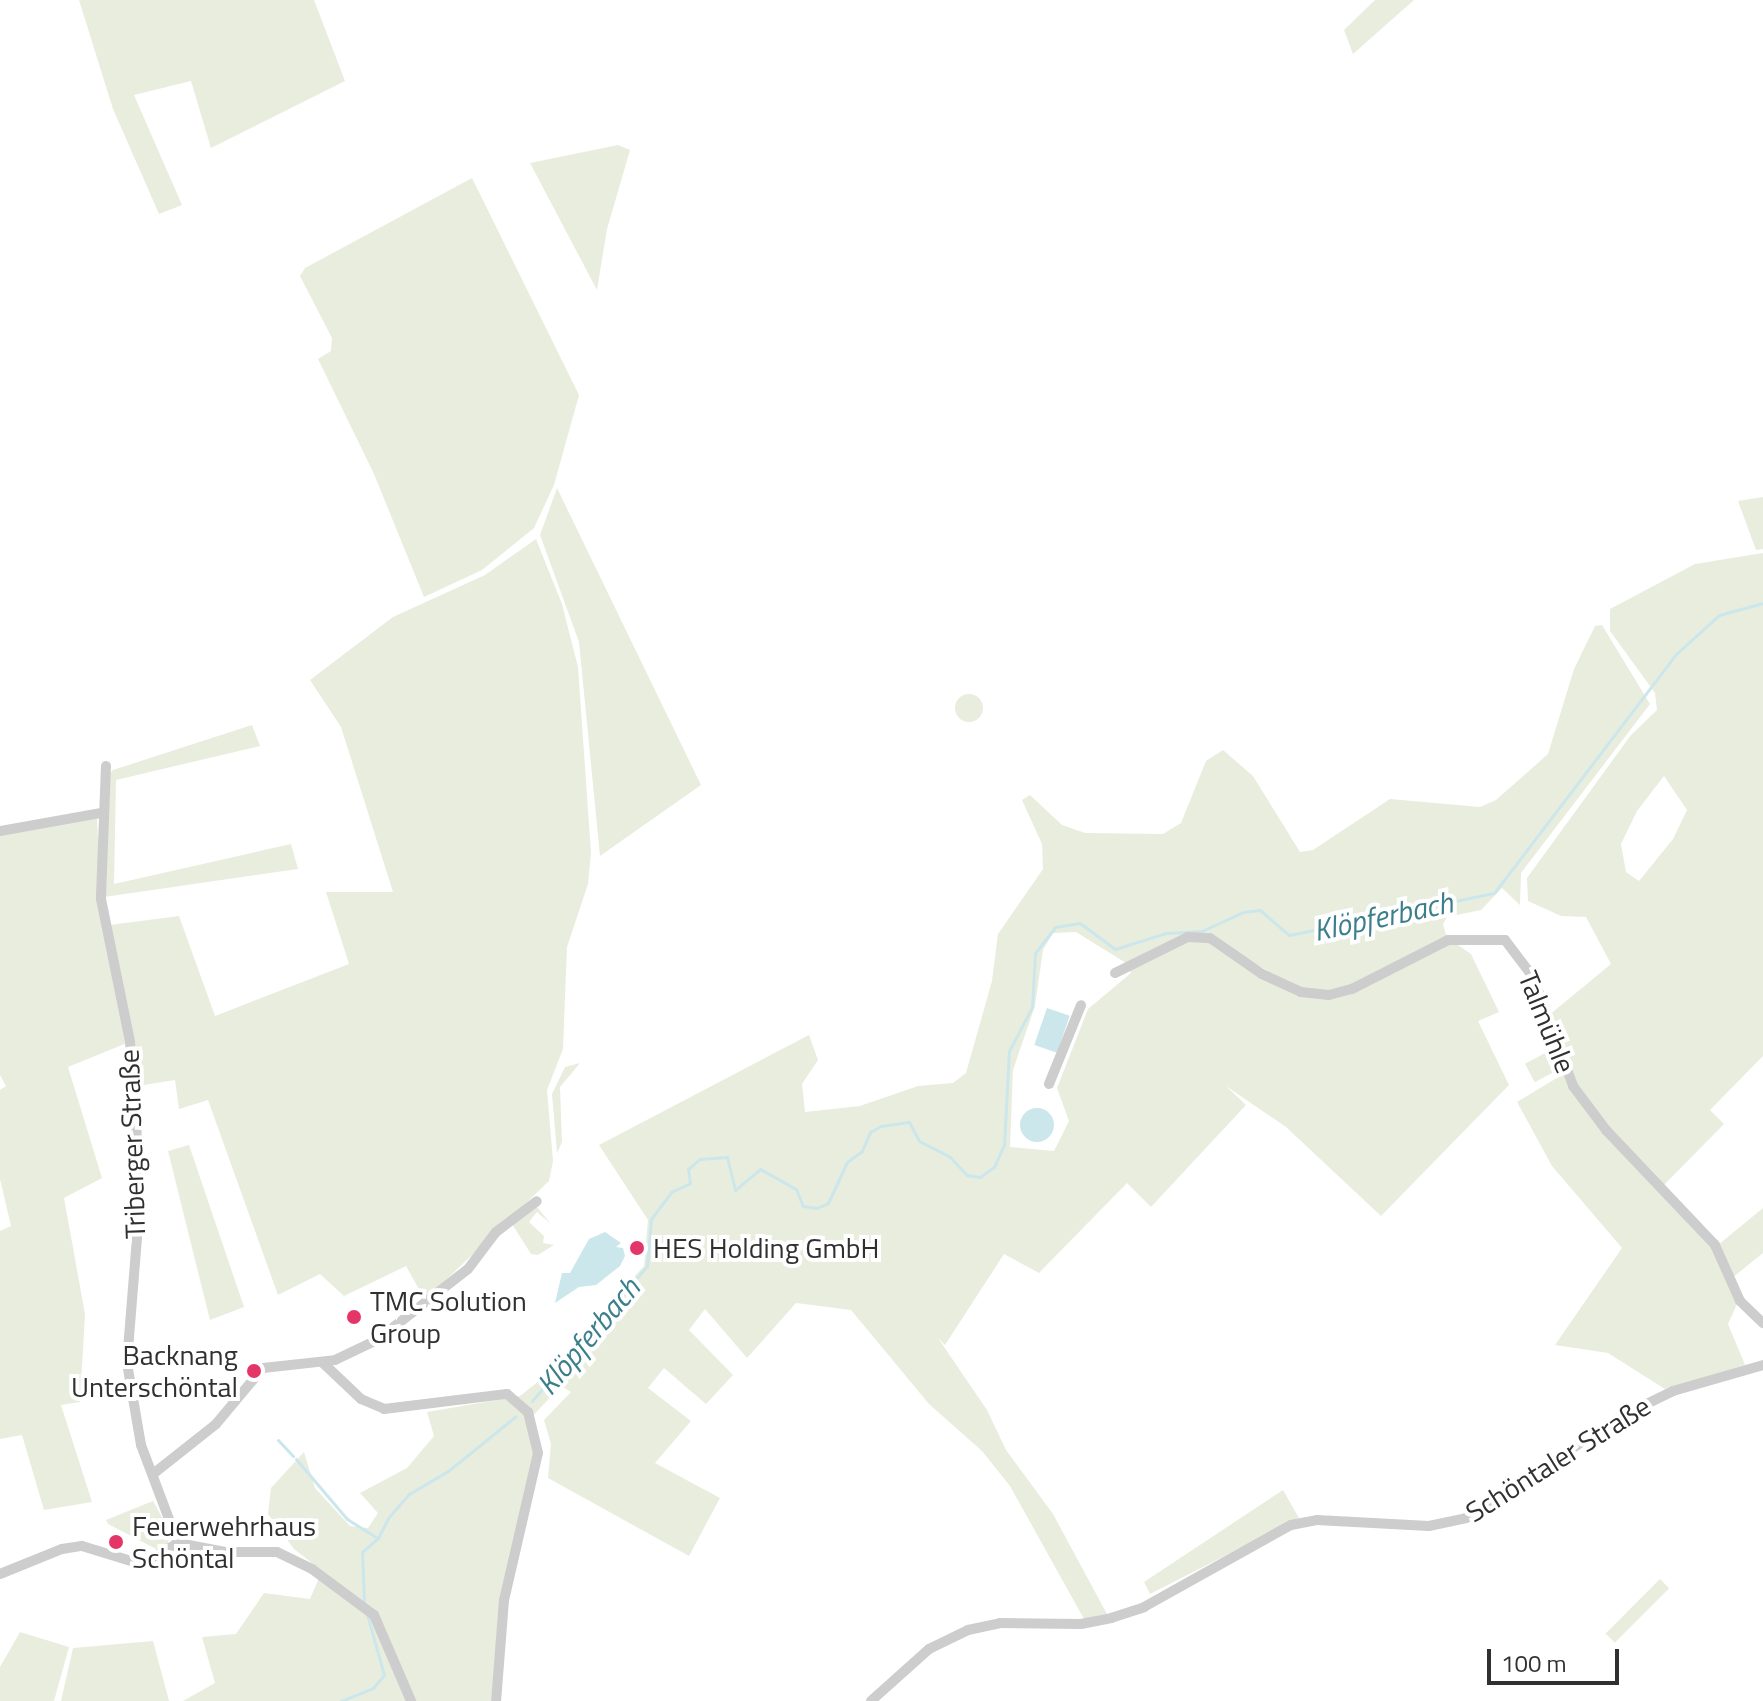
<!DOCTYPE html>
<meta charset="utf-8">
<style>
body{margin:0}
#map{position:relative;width:1763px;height:1701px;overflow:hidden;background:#fff;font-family:"Titillium Web",sans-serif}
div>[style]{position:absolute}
.green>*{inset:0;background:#e9edde;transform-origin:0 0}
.round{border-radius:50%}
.water>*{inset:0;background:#cbe7ec;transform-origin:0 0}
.stream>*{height:3px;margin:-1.5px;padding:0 1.5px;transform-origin:1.5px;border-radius:1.5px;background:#cbe7ec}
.minor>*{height:10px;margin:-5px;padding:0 5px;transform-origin:5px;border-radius:5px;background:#cdcdcd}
.dots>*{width:22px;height:22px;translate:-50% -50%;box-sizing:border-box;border:4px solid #fff;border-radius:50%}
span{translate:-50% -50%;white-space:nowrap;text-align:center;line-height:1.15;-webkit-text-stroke:8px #fff;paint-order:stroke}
.street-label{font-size:28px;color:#303030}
.poi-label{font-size:28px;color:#303030}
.left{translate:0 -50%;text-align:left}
.right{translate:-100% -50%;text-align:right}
.water-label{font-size:30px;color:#3c7f8c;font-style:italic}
.scale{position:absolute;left:1487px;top:1649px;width:132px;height:36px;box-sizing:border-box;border:4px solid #303030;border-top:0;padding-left:10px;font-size:24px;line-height:28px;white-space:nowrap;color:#303030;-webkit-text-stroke:6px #fff;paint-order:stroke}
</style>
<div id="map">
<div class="green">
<div style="clip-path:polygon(79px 0,314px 0,345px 81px,211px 148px,191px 81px,134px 95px,182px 205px,159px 214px,113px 109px)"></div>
<div style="clip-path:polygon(1375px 0,1414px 0,1353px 54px,1344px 30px)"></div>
<div style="clip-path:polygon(618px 145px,630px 150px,607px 229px,597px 290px,530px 163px)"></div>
<div style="clip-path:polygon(472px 178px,579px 395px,554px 485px,534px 528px,482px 570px,424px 597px,374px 474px,318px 359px,331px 351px,332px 338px,300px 276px,305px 268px)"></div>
<div style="clip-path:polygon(557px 488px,701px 785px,600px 856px,579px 642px,540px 535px)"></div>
<div style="clip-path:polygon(1763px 497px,1763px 549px,1756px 550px,1738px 501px)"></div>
<div style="clip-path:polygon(536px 539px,562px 604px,578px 667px,591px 853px,588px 884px,567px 947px,563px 1049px,547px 1090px,553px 1161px,549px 1181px,425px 1300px,406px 1266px,344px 1296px,320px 1274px,278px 1295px,208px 1100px,179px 1109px,175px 1080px,138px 1086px,127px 1043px,68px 1067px,102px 1178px,64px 1198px,85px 1314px,80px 1402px,61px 1405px,92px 1502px,44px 1510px,22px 1435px,0 1439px,0 1231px,11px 1226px,0 1179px,0 1090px,6px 1086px,0 1075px,0 833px,97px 818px,102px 926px,179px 916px,215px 1016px,349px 964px,326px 892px,393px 892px,341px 727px,310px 680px,393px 617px,485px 575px)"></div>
<div style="clip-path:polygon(evenodd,1763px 553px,1763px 1056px,1710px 1110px,1724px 1124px,1664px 1185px,1608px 1127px,1577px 1085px,1548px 1016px,1611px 964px,1586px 917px,1561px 916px,1528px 901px,1527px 878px,1631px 735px,1657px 710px,1655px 693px,1610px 631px,1610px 609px,1695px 564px,1763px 553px,1664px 776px,1687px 810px,1673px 839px,1639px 881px,1626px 872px,1621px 844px,1637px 811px,1664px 776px)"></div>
<div style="clip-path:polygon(1602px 625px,1650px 704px,1521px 873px,1520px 905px,1502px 888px,1481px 910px,1447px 917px,1443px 924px,1447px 938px,1351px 986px,1328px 992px,1301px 990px,1214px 940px,1188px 934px,1126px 963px,1076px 932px,1053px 933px,1043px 950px,1035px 1006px,1013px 1070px,1010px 1147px,1054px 1151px,1069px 1121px,1057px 1088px,1088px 1009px,1131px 973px,1128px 967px,1186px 942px,1208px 941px,1300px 995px,1358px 991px,1449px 941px,1458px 945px,1471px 954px,1499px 1012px,1478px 1021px,1509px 1085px,1381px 1216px,1286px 1127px,1226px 1086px,1246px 1105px,1151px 1207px,1127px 1183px,1039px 1273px,1004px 1254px,945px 1345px,938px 1338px,987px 1410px,1006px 1450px,1053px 1514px,1107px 1614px,1084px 1619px,1010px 1486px,982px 1451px,929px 1404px,851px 1310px,796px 1303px,747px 1358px,705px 1309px,689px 1330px,733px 1375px,706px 1404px,664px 1368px,648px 1388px,691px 1421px,655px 1463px,720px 1498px,689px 1556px,548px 1478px,551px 1444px,544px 1420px,571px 1392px,561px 1386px,527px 1422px,534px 1453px,500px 1600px,491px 1701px,183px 1701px,215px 1683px,202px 1637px,236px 1634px,264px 1593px,310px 1599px,322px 1571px,294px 1549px,268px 1514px,271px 1488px,304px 1452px,315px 1488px,350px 1526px,368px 1528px,378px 1513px,360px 1493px,407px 1468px,434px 1436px,427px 1412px,520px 1396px,544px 1377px,644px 1266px,648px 1220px,599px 1145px,809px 1035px,818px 1060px,802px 1084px,805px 1112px,860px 1106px,918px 1086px,953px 1083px,966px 1073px,992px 981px,998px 934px,1043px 869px,1042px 844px,1022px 800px,1030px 795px,1062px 825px,1085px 833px,1163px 834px,1181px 823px,1206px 761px,1223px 750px,1253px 776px,1300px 852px,1313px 850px,1390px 799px,1480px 807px,1496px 800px,1548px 754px,1574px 669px,1595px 626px)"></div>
<div class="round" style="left:955px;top:694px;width:28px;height:28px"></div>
<div style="clip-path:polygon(252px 725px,260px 746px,116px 780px,114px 884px,291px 844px,298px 869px,104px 897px,108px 776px,113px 770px)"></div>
<div style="left:1547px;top:1052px;width:21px;height:25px;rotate:62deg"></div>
<div style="clip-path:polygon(580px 1063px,560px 1087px,562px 1142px,557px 1153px,552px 1094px,565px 1067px)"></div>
<div style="clip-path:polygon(1565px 1073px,1577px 1097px,1711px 1243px,1738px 1302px,1728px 1324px,1745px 1365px,1665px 1389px,1608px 1353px,1555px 1345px,1622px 1248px,1552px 1166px,1517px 1102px)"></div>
<div style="clip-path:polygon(189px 1145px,244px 1307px,210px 1320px,168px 1151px)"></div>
<div style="clip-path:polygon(536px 1206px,551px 1224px,537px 1212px,529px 1222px,544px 1236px,543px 1243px,554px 1245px,538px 1255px,531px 1254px,512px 1224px)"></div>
<div style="clip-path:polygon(1763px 1208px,1763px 1253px,1732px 1278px,1718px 1245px)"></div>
<div style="clip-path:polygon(1283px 1490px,1299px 1518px,1150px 1594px,1144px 1582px)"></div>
<div style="clip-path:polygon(153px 1501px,170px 1532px,168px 1543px,158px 1550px,108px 1524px,106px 1520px)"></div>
<div style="left:1660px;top:1579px;width:13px;height:77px;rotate:45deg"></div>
<div style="clip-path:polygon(20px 1632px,69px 1647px,54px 1701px,0 1701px,0 1667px)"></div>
<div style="clip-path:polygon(153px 1641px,169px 1701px,61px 1701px,73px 1648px)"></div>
</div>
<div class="water">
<div style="left:1047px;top:1008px;width:24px;height:39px;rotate:19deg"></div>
<div class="round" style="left:1020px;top:1108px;width:34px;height:34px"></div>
<div style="clip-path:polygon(605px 1232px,621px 1243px,616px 1247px,623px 1248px,625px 1256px,620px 1266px,596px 1285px,579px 1287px,555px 1303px,562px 1273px,570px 1273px,589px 1239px)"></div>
</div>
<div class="stream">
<div style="left:532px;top:1401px;width:177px;rotate:-49.6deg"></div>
<div style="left:647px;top:1266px;width:47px;rotate:-85.1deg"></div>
<div style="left:651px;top:1219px;width:34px;rotate:-53deg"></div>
<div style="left:671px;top:1192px;width:21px;rotate:-25deg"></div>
<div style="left:690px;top:1183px;width:14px;rotate:-98deg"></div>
<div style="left:688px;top:1169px;width:16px;rotate:-40deg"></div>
<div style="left:700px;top:1159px;width:27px;rotate:-4deg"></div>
<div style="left:727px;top:1157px;width:34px;rotate:76deg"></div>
<div style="left:735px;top:1190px;width:33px;rotate:-40deg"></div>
<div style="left:760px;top:1169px;width:41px;rotate:29.1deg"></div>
<div style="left:796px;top:1189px;width:18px;rotate:68deg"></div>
<div style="left:803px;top:1206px;width:14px;rotate:8deg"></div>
<div style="left:817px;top:1208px;width:12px;rotate:-24deg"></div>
<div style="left:828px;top:1203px;width:45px;rotate:-65.1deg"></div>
<div style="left:847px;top:1162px;width:19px;rotate:-36deg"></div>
<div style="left:862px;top:1151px;width:21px;rotate:-67deg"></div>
<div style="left:870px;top:1132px;width:13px;rotate:-29deg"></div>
<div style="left:881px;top:1126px;width:28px;rotate:-8deg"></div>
<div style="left:909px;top:1122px;width:21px;rotate:62deg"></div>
<div style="left:919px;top:1141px;width:35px;rotate:27deg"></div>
<div style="left:950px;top:1157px;width:25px;rotate:47deg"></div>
<div style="left:967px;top:1175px;width:13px;rotate:9deg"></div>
<div style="left:980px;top:1177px;width:17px;rotate:-36deg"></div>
<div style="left:994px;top:1167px;width:24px;rotate:-66deg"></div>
<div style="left:1004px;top:1145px;width:94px;rotate:-87deg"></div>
<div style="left:1009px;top:1051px;width:50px;rotate:-62.4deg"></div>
<div style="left:1032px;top:1007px;width:54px;rotate:-86.8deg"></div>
<div style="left:1035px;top:953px;width:33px;rotate:-52deg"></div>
<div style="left:1055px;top:927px;width:25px;rotate:-9deg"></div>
<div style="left:1080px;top:923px;width:44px;rotate:36.6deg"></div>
<div style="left:1115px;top:949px;width:53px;rotate:-17.4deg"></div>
<div style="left:1166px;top:933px;width:36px;rotate:-3deg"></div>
<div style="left:1202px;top:931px;width:45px;rotate:-24.9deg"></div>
<div style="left:1243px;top:912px;width:17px;rotate:-7deg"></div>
<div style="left:1260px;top:910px;width:38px;rotate:41deg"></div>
<div style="left:1289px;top:935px;width:209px;rotate:-11.6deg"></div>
<div style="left:1494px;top:893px;width:299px;rotate:-52.7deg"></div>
<div style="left:1675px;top:655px;width:59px;rotate:-42.3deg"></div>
<div style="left:1719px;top:615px;width:46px;rotate:-15.3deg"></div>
<div style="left:278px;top:1440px;width:22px;rotate:47deg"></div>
<div style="left:296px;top:1459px;width:79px;rotate:49.6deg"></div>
<div style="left:347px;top:1519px;width:36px;rotate:32deg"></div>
<div style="left:364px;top:1603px;width:51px;rotate:-92.2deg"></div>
<div style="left:362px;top:1552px;width:21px;rotate:-41deg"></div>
<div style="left:378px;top:1538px;width:22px;rotate:-63deg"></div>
<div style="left:388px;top:1518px;width:32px;rotate:-49deg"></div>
<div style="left:409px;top:1494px;width:45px;rotate:-30.5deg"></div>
<div style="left:448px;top:1471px;width:87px;rotate:-39deg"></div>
<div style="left:341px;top:1701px;width:35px;rotate:-22deg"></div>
<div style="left:373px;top:1688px;width:17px;rotate:-50deg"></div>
<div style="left:384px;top:1675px;width:63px;rotate:-105.6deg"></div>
</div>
<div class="minor">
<div style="left:106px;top:766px;width:133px;rotate:92.2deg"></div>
<div style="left:101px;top:899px;width:146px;rotate:78.5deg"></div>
<div style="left:130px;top:1042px;width:70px;rotate:85.1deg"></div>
<div style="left:136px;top:1112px;width:101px;rotate:88.3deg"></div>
<div style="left:139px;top:1213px;width:150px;rotate:94.6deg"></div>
<div style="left:127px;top:1363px;width:83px;rotate:80.3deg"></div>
<div style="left:141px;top:1445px;width:105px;rotate:69.3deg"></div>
<div style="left:0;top:831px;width:103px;rotate:-10.1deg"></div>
<div style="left:1115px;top:973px;width:81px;rotate:-26.3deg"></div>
<div style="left:1188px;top:937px;width:22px;rotate:3deg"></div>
<div style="left:1210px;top:938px;width:63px;rotate:34.7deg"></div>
<div style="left:1262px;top:974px;width:43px;rotate:24.8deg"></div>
<div style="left:1301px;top:992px;width:28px;rotate:6deg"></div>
<div style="left:1329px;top:995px;width:24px;rotate:-15deg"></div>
<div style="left:1352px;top:989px;width:108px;rotate:-27deg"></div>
<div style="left:1448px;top:940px;width:57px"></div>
<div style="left:1505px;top:940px;width:46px;rotate:52.9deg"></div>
<div style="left:1533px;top:977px;width:116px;rotate:69.8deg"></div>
<div style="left:1573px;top:1086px;width:55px;rotate:53.1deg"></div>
<div style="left:1606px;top:1130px;width:158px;rotate:46.5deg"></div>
<div style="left:1715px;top:1245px;width:61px;rotate:65.9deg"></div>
<div style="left:1740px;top:1301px;width:32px;rotate:44deg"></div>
<div style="left:1049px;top:1084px;width:85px;rotate:-67.9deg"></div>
<div style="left:322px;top:1362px;width:54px;rotate:43.5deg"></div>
<div style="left:361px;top:1399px;width:25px;rotate:23deg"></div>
<div style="left:384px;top:1409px;width:124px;rotate:-7deg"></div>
<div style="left:507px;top:1394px;width:28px;rotate:41deg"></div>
<div style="left:528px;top:1412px;width:42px;rotate:76.3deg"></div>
<div style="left:538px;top:1453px;width:151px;rotate:103deg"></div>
<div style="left:504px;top:1600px;width:101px;rotate:94.5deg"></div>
<div style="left:153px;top:1474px;width:80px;rotate:-38.4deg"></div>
<div style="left:216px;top:1424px;width:73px;rotate:-50deg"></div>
<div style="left:263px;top:1368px;width:72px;rotate:-6.3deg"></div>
<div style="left:335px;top:1360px;width:47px;rotate:-25.5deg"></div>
<div style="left:377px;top:1340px;width:115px;rotate:-38deg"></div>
<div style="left:468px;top:1269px;width:46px;rotate:-52.9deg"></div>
<div style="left:496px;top:1232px;width:51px;rotate:-37.1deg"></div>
<div style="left:178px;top:1543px;width:48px;rotate:10.8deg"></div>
<div style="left:225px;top:1552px;width:52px"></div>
<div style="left:277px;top:1552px;width:39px;rotate:26deg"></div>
<div style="left:312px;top:1569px;width:77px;rotate:36.6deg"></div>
<div style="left:374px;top:1615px;width:94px;rotate:66.7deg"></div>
<div style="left:0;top:1574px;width:67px;rotate:-22deg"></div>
<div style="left:62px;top:1549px;width:20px;rotate:-9deg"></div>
<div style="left:82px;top:1546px;width:62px;rotate:17deg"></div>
<div style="left:141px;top:1564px;width:43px;rotate:-29.6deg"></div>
<div style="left:871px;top:1701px;width:78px;rotate:-41.9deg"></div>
<div style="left:929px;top:1649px;width:43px;rotate:-26deg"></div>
<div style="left:968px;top:1630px;width:33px;rotate:-12deg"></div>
<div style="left:1000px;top:1623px;width:81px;rotate:0.7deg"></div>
<div style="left:1081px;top:1624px;width:31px;rotate:-11deg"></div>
<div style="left:1111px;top:1618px;width:35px;rotate:-18deg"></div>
<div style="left:1144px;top:1607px;width:168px;rotate:-29.2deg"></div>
<div style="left:1291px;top:1525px;width:26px;rotate:-11deg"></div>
<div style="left:1317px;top:1520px;width:112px;rotate:3.1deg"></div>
<div style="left:1429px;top:1526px;width:38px;rotate:-12deg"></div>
<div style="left:1466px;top:1518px;width:186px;rotate:-33.2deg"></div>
<div style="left:1622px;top:1416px;width:57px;rotate:-26.1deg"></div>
<div style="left:1673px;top:1391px;width:94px;rotate:-16.1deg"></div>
</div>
<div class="dots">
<div style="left:637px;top:1248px;background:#e43569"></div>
<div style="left:354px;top:1317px;background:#e43569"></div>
<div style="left:254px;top:1371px;background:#e43569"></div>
<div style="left:116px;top:1542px;background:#e43569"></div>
</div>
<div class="street-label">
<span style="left:1547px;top:1022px;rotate:68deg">Talmühle</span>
<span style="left:132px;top:1144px;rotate:-92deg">Triberger Straße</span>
<span style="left:1558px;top:1459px;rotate:-32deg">Schöntaler Straße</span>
</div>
<div class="poi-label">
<span class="left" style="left:653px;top:1248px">HES Holding GmbH</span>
<span class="left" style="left:370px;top:1317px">TMC Solution<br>Group</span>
<span class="right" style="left:238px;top:1371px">Backnang<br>Unterschöntal</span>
<span class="left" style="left:132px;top:1542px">Feuerwehrhaus<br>Schöntal</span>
</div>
<div class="water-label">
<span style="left:1383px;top:916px;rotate:-12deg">Klöpferbach</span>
<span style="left:588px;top:1336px;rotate:-50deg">Klöpferbach</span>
</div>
<div class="scale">100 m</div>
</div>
